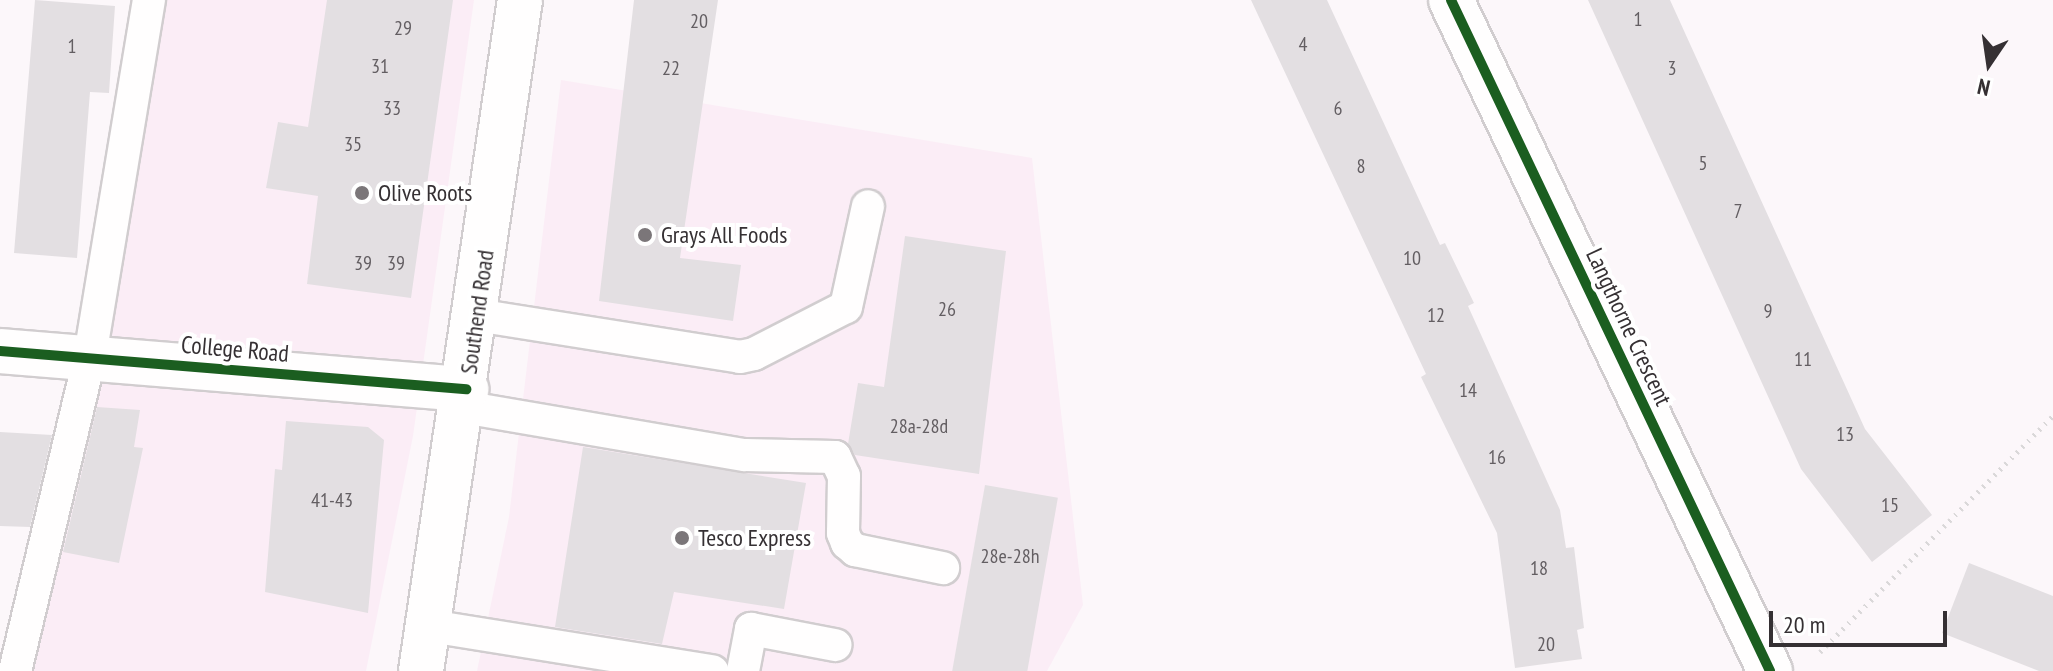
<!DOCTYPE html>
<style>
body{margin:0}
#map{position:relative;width:2053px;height:671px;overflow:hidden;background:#fcf7fa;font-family:"PT Sans Narrow",sans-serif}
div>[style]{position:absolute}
.built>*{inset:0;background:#fbedf6}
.building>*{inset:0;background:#e3dfe2;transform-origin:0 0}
.path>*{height:5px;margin-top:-2.5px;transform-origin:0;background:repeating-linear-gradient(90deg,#dad8d9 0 2px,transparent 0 8px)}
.roads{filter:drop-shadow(2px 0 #d1cdcf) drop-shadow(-2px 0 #d1cdcf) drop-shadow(0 2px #d1cdcf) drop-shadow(0 -2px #d1cdcf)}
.lane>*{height:32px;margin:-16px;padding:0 16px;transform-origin:16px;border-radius:16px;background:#fffefe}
.street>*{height:44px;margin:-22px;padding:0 22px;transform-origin:22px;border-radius:22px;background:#fffefe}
.primary>*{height:44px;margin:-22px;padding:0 22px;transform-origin:22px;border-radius:22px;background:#fffefe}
.cycleway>*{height:10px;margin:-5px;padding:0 5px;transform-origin:5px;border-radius:5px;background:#1b5e20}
.dots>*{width:22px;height:22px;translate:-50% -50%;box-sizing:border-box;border:4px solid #fff;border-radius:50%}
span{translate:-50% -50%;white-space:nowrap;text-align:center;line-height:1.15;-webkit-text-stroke:8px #fff;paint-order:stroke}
.number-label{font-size:20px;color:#635e62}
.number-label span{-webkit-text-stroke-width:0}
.poi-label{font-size:24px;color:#353033}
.left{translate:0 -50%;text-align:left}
.street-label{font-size:24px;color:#353033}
.north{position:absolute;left:1949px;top:24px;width:80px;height:80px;-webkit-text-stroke:6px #fff;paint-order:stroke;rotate:193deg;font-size:22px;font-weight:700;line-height:32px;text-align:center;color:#353033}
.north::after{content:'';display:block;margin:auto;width:28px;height:36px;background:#353033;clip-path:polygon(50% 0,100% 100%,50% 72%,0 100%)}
.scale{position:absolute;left:1769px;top:611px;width:178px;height:36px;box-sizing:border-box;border:4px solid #353033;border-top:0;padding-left:10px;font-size:24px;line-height:28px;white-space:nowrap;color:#353033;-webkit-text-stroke:6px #fff;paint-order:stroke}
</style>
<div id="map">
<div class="built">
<div style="clip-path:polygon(139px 0,474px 0,413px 436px,366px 671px,7px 671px,90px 309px)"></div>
<div style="clip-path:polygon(561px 80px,1032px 158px,1083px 605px,1047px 671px,477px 671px,509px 517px)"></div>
</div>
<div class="building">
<div style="clip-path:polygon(35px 0,115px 6px,109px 93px,90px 92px,77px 258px,14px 253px)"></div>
<div style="clip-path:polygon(327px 0,453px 0,411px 298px,307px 284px,318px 196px,266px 188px,278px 122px,308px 127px)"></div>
<div style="clip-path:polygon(634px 0,718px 0,680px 258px,741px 265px,733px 321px,599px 301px)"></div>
<div style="clip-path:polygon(1251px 0,1327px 0,1440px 245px,1445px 243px,1474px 303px,1468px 306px,1560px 510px,1566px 548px,1574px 547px,1584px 628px,1577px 630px,1582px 659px,1515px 668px,1497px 533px,1421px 377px,1426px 374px)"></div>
<div style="clip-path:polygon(1588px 0,1670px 0,1865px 429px,1932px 515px,1872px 562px,1801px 469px)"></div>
<div style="clip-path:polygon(905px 236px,1006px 251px,979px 474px,855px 455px,848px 444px,858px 383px,884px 387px)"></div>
<div style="clip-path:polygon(97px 407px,140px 410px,134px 447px,143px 448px,119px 563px,63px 552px)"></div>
<div style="clip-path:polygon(286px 421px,368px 427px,384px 440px,368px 613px,265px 592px,275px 469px,282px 470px)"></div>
<div style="clip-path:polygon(0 432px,52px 435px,30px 527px,0 526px)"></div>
<div style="clip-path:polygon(583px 447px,806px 483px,784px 609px,674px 592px,662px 644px,555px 627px)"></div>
<div style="left:985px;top:485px;width:74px;height:189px;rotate:10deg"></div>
<div style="clip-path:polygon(1969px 563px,2053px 596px,2053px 671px,2039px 671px,1942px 633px)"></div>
</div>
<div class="path">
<div style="left:1820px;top:652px;width:332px;rotate:-45.4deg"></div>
</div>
<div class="roads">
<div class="lane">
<div style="left:476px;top:315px;width:267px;rotate:9deg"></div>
<div style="left:740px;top:357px;width:14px;rotate:-12deg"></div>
<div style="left:754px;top:354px;width:103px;rotate:-27.1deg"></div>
<div style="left:846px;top:307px;width:103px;rotate:-77.7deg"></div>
<div style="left:463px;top:407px;width:286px;rotate:9.7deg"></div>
<div style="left:745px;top:455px;width:90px;rotate:1.3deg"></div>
<div style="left:835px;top:457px;width:21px;rotate:65deg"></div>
<div style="left:844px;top:476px;width:57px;rotate:91deg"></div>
<div style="left:843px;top:533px;width:11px;rotate:68deg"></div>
<div style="left:847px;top:543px;width:11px;rotate:41deg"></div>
<div style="left:855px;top:550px;width:90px;rotate:11.6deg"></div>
<div style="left:430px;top:626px;width:286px;rotate:9.1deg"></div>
<div style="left:15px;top:671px;width:324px;rotate:-76.6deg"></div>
<div style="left:90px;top:356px;width:361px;rotate:-80.6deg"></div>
<div style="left:743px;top:671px;width:43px;rotate:-79.2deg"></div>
<div style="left:751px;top:629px;width:86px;rotate:10.8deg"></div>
</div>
<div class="street">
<div style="left:1451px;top:0;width:743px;rotate:64.57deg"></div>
<div style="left:0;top:351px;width:468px;rotate:4.7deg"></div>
</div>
<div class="primary">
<div style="left:421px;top:671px;width:678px;rotate:-81.61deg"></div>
</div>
</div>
<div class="cycleway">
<div style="left:1451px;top:0;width:743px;rotate:64.57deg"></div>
<div style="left:0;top:351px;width:468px;rotate:4.7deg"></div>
</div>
<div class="dots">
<div style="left:362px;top:193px;background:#7b7679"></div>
<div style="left:645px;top:235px;background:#7b7679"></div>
<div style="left:682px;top:538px;background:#7b7679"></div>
</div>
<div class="number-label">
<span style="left:1638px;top:19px">1</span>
<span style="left:699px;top:21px">20</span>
<span style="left:403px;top:28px">29</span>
<span style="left:1303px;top:44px">4</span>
<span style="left:72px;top:46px">1</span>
<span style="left:380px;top:66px">31</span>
<span style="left:671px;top:68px">22</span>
<span style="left:1672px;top:68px">3</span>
<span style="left:392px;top:108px">33</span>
<span style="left:1338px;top:108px">6</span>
<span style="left:353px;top:144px">35</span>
<span style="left:1703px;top:163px">5</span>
<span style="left:1361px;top:166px">8</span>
<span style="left:1738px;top:211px">7</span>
<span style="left:1412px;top:258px">10</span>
<span style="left:363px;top:263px">39</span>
<span style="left:396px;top:263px">39</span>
<span style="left:947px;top:309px">26</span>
<span style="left:1768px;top:311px">9</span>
<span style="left:1436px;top:315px">12</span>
<span style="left:1803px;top:359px">11</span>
<span style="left:1468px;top:390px">14</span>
<span style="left:919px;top:426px">28a-28d</span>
<span style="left:1845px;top:434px">13</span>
<span style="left:1497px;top:457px">16</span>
<span style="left:332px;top:500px">41-43</span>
<span style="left:1890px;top:505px">15</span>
<span style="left:1010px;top:556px">28e-28h</span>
<span style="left:1539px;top:568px">18</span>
<span style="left:1546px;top:644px">20</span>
</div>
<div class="poi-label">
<span class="left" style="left:378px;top:193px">Olive Roots</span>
<span class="left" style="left:661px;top:235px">Grays All Foods</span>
<span class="left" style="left:698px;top:538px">Tesco Express</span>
</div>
<div class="street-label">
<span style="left:477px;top:312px;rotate:-82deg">Southend Road</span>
<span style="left:1629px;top:327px;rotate:65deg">Langthorne Crescent</span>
<span style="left:235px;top:349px;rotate:5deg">College Road</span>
</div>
<div class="north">N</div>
<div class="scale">20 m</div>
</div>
